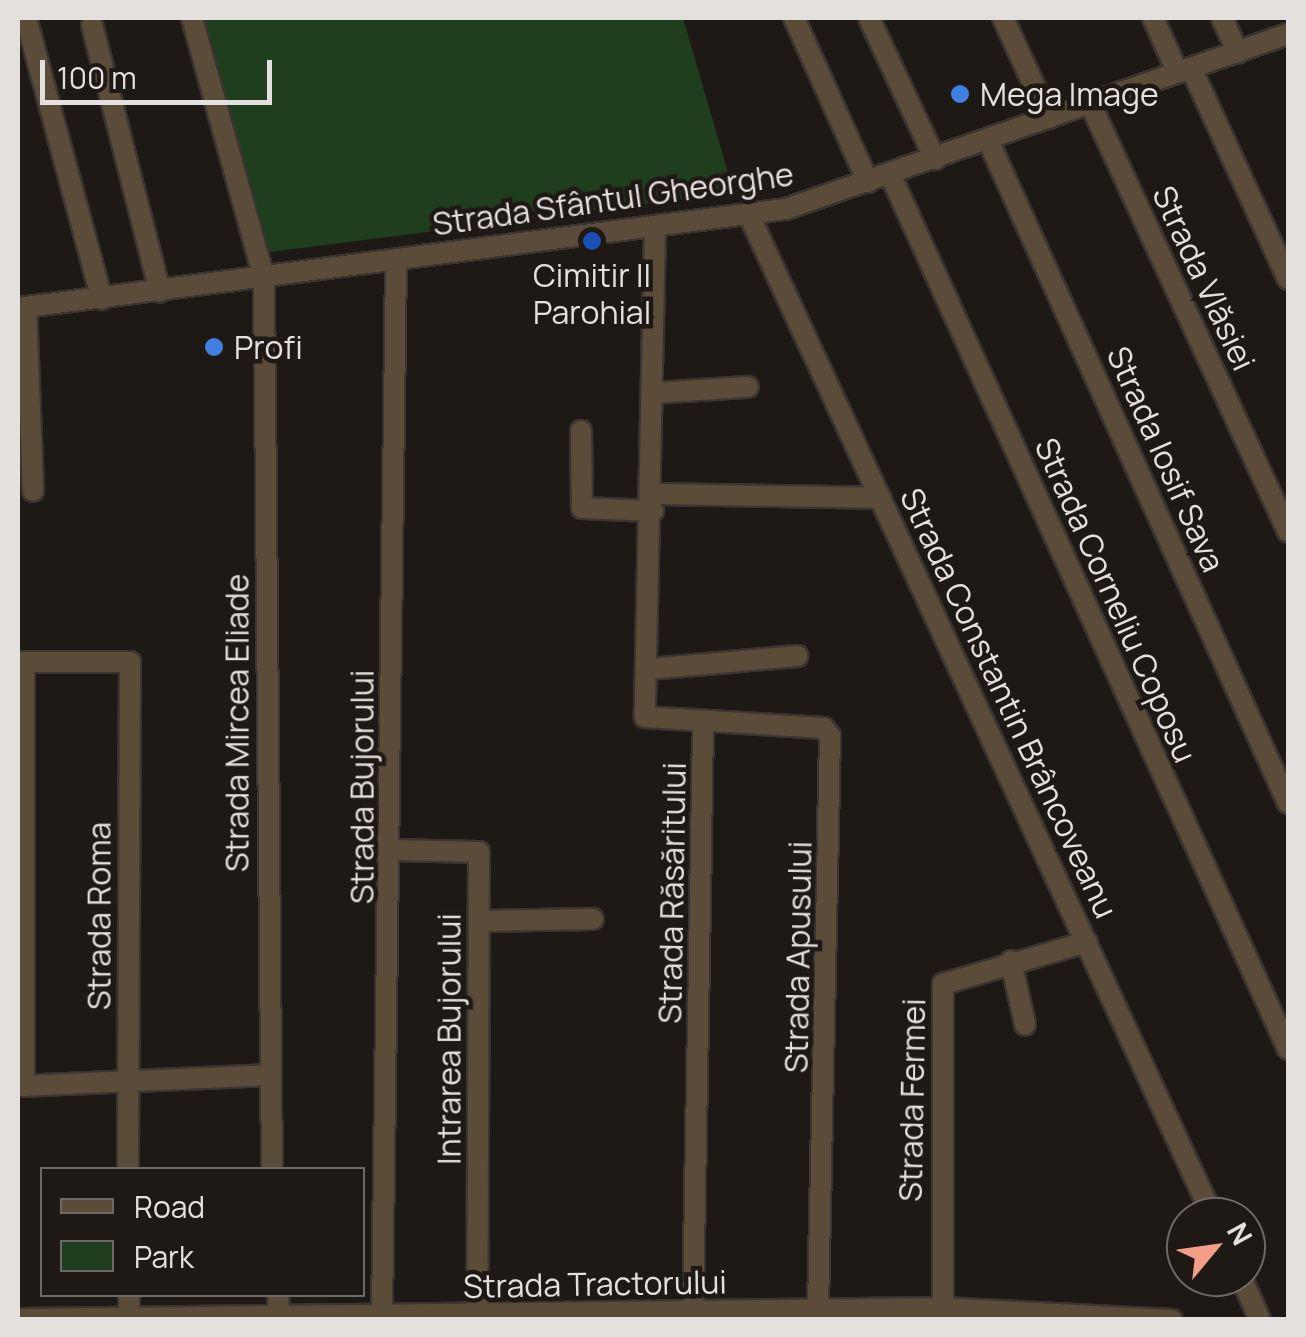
<!DOCTYPE html>
<meta charset="utf-8">
<style>
body{margin:0}
#map{position:relative;width:1306px;height:1337px;overflow:hidden;background:#1f1916;font-family:Manrope,sans-serif}
div>[style]{position:absolute}
.green>*{inset:0;background:#1f3e1d}
.roads{filter:drop-shadow(2px 0 #3b3532) drop-shadow(-2px 0 #3b3532) drop-shadow(0 2px #3b3532) drop-shadow(0 -2px #3b3532)}
.minor>*{height:20px;margin:-10px;padding:0 10px;transform-origin:10px;border-radius:10px;background:#5a4c39}
.dots>*{width:28px;height:28px;translate:-50% -50%;box-sizing:border-box;border:5px solid #1f1916;border-radius:50%}
span{translate:-50% -50%;white-space:nowrap;text-align:center;line-height:1.15;-webkit-text-stroke:9px #1f1916;paint-order:stroke}
.poi-label{font-size:32px;color:#e4e0de}
.left{translate:0 -50%;text-align:left}
.street-label{font-size:32px;color:#e4e0de}
.frame{position:absolute;inset:0;border:20px solid #e4e0de;pointer-events:none}
.legend{position:absolute;left:40px;top:1167px;width:325px;height:130px;box-sizing:border-box;background:#1f1916;border:2px solid #6e6966;margin:0;padding:12px 18px;list-style:none;font-size:30px;color:#e4e0de}
.legend li{display:flex;align-items:center;gap:20px;height:50px}
.legend b{width:50px;border:2px solid #6e6966}
.north{position:absolute;left:1166px;top:1197px;width:100px;height:100px;box-sizing:border-box;background:#1f1916;border:2px solid #6e6966;border-radius:50%;rotate:61deg;font-size:28px;font-weight:700;line-height:40px;text-align:center;color:#e4e0de}
.north::after{content:'';display:block;margin:auto;width:35px;height:45px;background:#f49e88;clip-path:polygon(50% 0,100% 100%,50% 72%,0 100%)}
.scale{position:absolute;left:40px;top:60px;width:232px;height:45px;box-sizing:border-box;border:5px solid #e4e0de;border-top:0;padding-left:12px;font-size:30px;line-height:35px;white-space:nowrap;color:#e4e0de;-webkit-text-stroke:8px #1f1916;paint-order:stroke}
</style>
<div id="map">
<div class="green">
<div style="clip-path:polygon(203px 18px,683px 18px,734px 193px,270px 252px)"></div>
</div>
<div class="roads">
<div class="minor">
<div style="left:26px;top:18px;width:291px;rotate:74.9deg"></div>
<div style="left:192px;top:18px;width:269px;rotate:74.5deg"></div>
<div style="left:264px;top:277px;width:893px;rotate:89.49deg"></div>
<div style="left:794px;top:18px;width:180px;rotate:65.7deg"></div>
<div style="left:869px;top:18px;width:156px;rotate:64.9deg"></div>
<div style="left:1003px;top:18px;width:110px;rotate:65.3deg"></div>
<div style="left:1153px;top:18px;width:60px;rotate:65.6deg"></div>
<div style="left:1222px;top:18px;width:38px;rotate:65deg"></div>
<div style="left:92px;top:25px;width:275px;rotate:75.7deg"></div>
<div style="left:1191px;top:68px;width:232px;rotate:65.3deg"></div>
<div style="left:1090px;top:103px;width:472px;rotate:65.2deg"></div>
<div style="left:988px;top:140px;width:728px;rotate:65.65deg"></div>
<div style="left:890px;top:174px;width:961px;rotate:65.54deg"></div>
<div style="left:749px;top:215px;width:1104px;rotate:65.15deg"></div>
<div style="left:655px;top:227px;width:490px;rotate:91.2deg"></div>
<div style="left:645px;top:717px;width:179px;rotate:3.5deg"></div>
<div style="left:824px;top:728px;width:10px;rotate:53deg"></div>
<div style="left:830px;top:736px;width:574px;rotate:91.2deg"></div>
<div style="left:26px;top:307px;width:184px;rotate:87.8deg"></div>
<div style="left:18px;top:308px;width:774px;rotate:-7.35deg"></div>
<div style="left:786px;top:209px;width:532px;rotate:-19.22deg"></div>
<div style="left:654px;top:393px;width:94px;rotate:-3.7deg"></div>
<div style="left:581px;top:431px;width:77px;rotate:89.3deg"></div>
<div style="left:582px;top:508px;width:71px;rotate:2.4deg"></div>
<div style="left:654px;top:494px;width:226px;rotate:1deg"></div>
<div style="left:18px;top:662px;width:112px"></div>
<div style="left:130px;top:662px;width:508px;rotate:90.23deg"></div>
<div style="left:649px;top:669px;width:149px;rotate:-5deg"></div>
<div style="left:392px;top:850px;width:87px;rotate:1.3deg"></div>
<div style="left:479px;top:852px;width:463px;rotate:90.2deg"></div>
<div style="left:479px;top:921px;width:114px;rotate:-1deg"></div>
<div style="left:1011px;top:961px;width:65px;rotate:77.5deg"></div>
<div style="left:18px;top:1086px;width:250px;rotate:-2.5deg"></div>
<div style="left:24px;top:1086px;width:424px;rotate:-90deg"></div>
<div style="left:1241px;top:1277px;width:47px;rotate:66.2deg"></div>
<div style="left:129px;top:1294px;width:26px;rotate:90deg"></div>
<div style="left:278px;top:1294px;width:22px;rotate:87deg"></div>
<div style="left:943px;top:1308px;width:324px;rotate:-90deg"></div>
<div style="left:943px;top:984px;width:150px;rotate:-16.3deg"></div>
<div style="left:693px;top:1312px;width:585px;rotate:-89.02deg"></div>
<div style="left:382px;top:1316px;width:1057px;rotate:-89.24deg"></div>
<div style="left:18px;top:1319px;width:925px;rotate:-0.68deg"></div>
<div style="left:943px;top:1308px;width:229px;rotate:3deg"></div>
</div>
</div>
<div class="dots">
<div style="left:960px;top:94px;background:#3f7fe0"></div>
<div style="left:592px;top:241px;background:#1a4fb4"></div>
<div style="left:214px;top:347px;background:#3f7fe0"></div>
</div>
<div class="poi-label">
<span class="left" style="left:980px;top:94px">Mega Image</span>
<span style="left:592px;top:294px">Cimitir II<br>Parohial</span>
<span class="left" style="left:234px;top:347px">Profi</span>
</div>
<div class="street-label">
<span style="left:613px;top:199px;rotate:-8deg">Strada Sfântul Gheorghe</span>
<span style="left:1204px;top:278px;rotate:65deg">Strada Vlăsiei</span>
<span style="left:1166px;top:459px;rotate:66deg">Strada Iosif Sava</span>
<span style="left:1116px;top:600px;rotate:66deg">Strada Corneliu Coposu</span>
<span style="left:1009px;top:703px;rotate:65deg">Strada Constantin Brâncoveanu</span>
<span style="left:237px;top:723px;rotate:-90deg">Strada Mircea Eliade</span>
<span style="left:362px;top:787px;rotate:-90deg">Strada Bujorului</span>
<span style="left:672px;top:893px;rotate:-89deg">Strada Răsăritului</span>
<span style="left:99px;top:916px;rotate:-90deg">Strada Roma</span>
<span style="left:798px;top:957px;rotate:-89deg">Strada Apusului</span>
<span style="left:449px;top:1039px;rotate:-90deg">Intrarea Bujorului</span>
<span style="left:912px;top:1100px;rotate:-89deg">Strada Fermei</span>
<span style="left:595px;top:1284px;rotate:-1deg">Strada Tractorului</span>
</div>
<div class="frame"></div>
<ul class="legend">
<li><b style="height:12px;background:#5a4c39"></b>Road</li>
<li><b style="height:28px;background:#1f3e1d"></b>Park</li>
</ul>
<div class="north">N</div>
<div class="scale">100 m</div>
</div>
